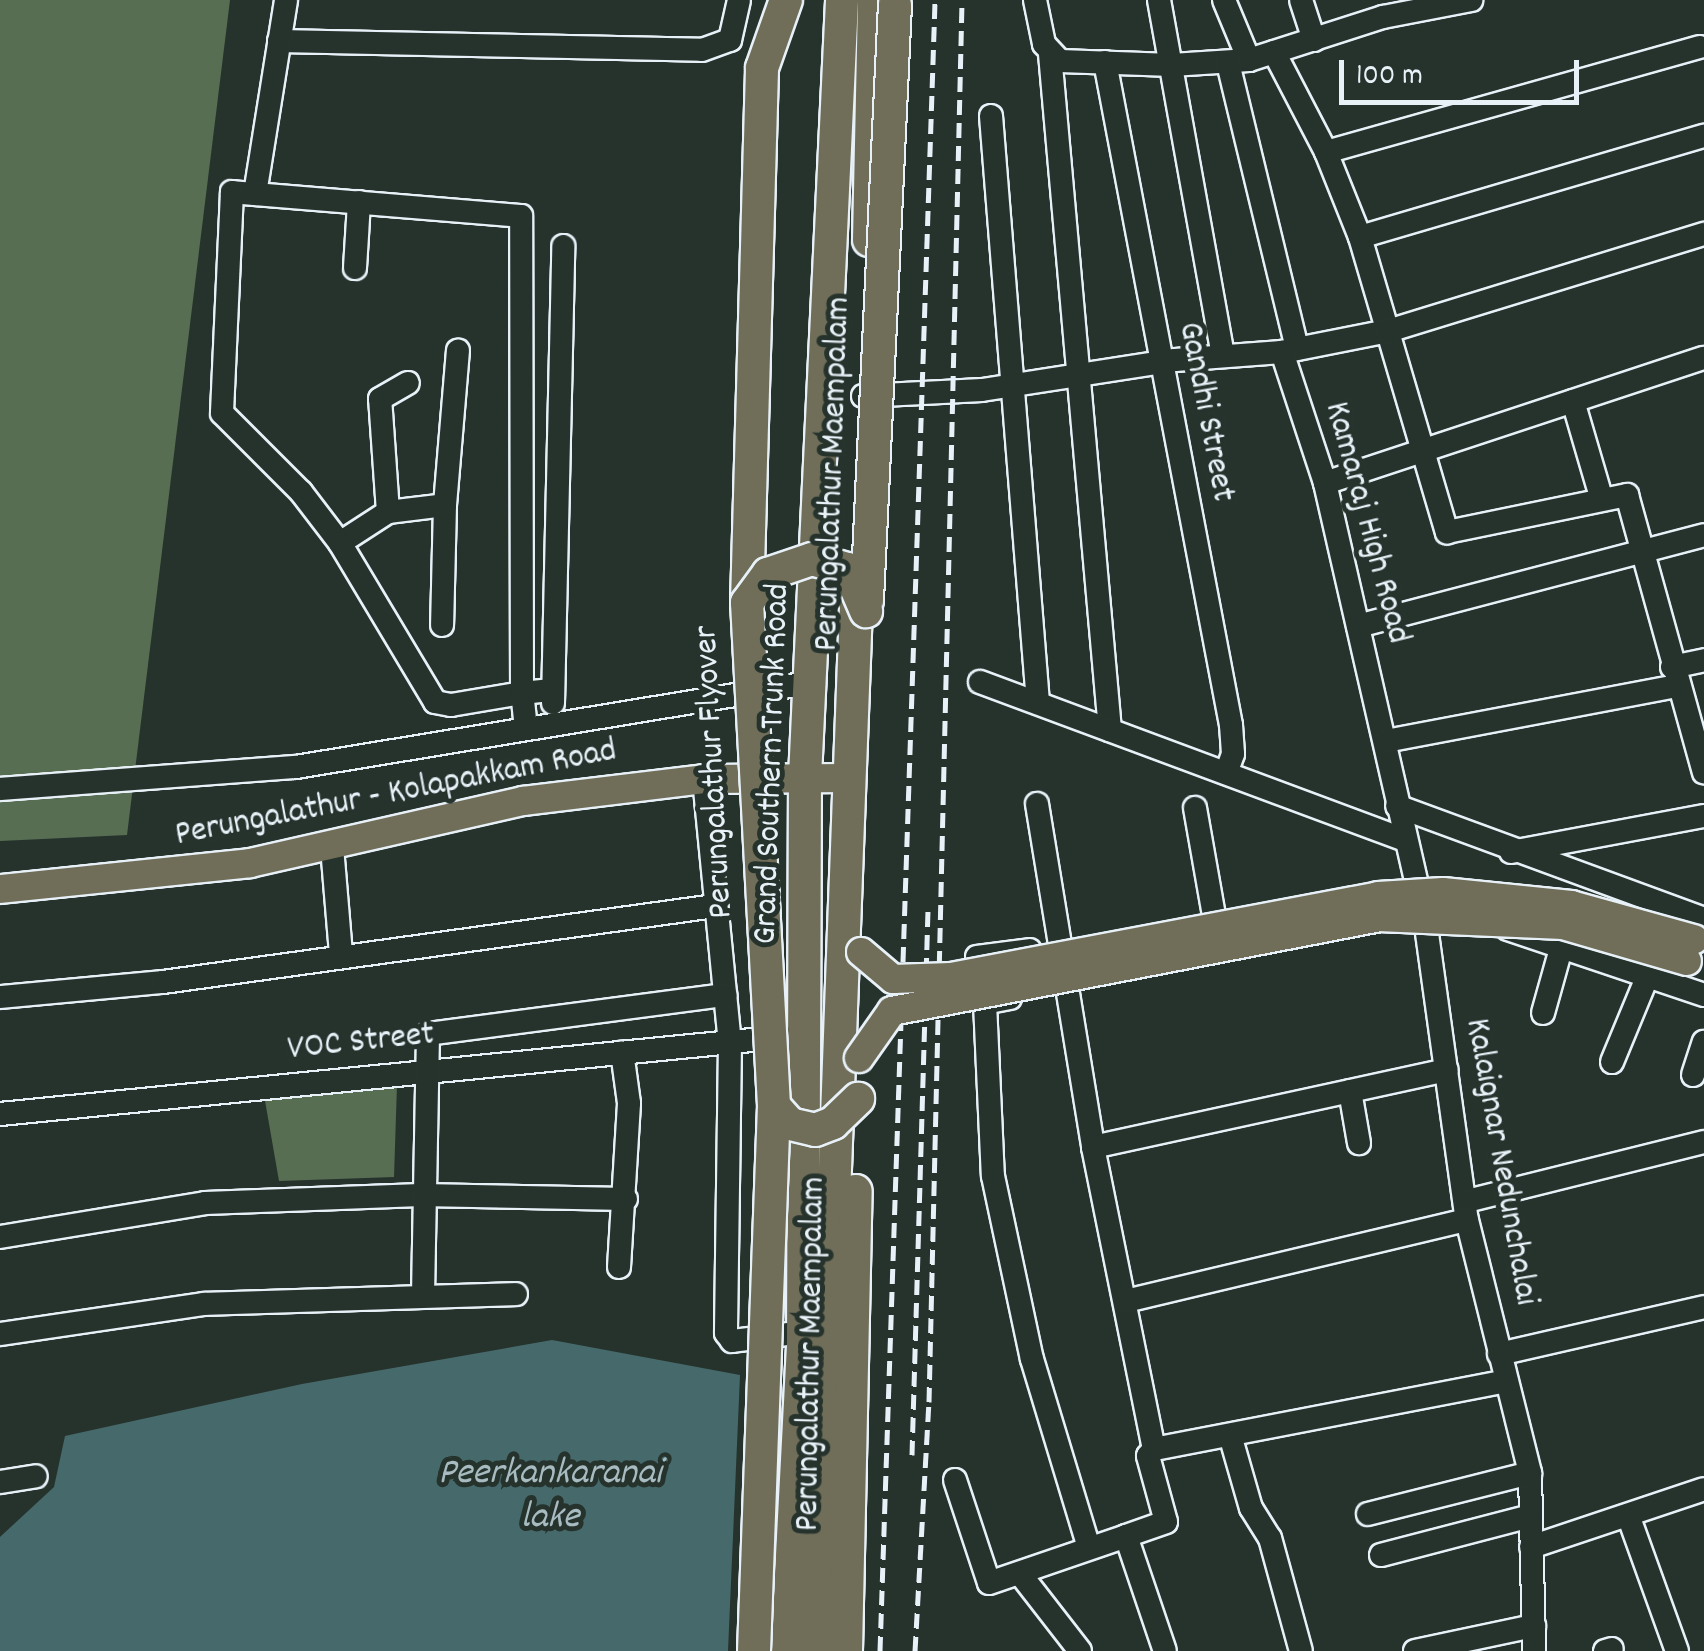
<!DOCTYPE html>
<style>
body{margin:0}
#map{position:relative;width:1704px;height:1651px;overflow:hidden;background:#26332d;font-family:Dekko,sans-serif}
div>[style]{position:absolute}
.green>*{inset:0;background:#586e53}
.water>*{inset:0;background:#466a6b}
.stream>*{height:5px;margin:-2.5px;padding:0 2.5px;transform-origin:2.5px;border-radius:2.5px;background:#466a6b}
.roads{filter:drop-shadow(2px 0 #e8f1f8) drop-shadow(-2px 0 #e8f1f8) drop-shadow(0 2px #e8f1f8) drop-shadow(0 -2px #e8f1f8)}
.minor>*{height:22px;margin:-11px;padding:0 11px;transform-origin:11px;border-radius:11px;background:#26332d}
.major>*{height:28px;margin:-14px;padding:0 14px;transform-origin:14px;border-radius:14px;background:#706e59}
.highway>*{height:32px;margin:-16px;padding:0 16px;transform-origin:16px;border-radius:16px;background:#706e59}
.rail>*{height:5px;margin-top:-2.5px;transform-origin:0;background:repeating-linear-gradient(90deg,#e8f1f8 0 15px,transparent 0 23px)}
.bridges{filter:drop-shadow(2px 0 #e8f1f8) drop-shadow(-2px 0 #e8f1f8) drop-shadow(0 2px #e8f1f8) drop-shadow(0 -2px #e8f1f8)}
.major-bridge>*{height:28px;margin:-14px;padding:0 14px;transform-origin:14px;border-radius:14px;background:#706e59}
.highway-bridge>*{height:32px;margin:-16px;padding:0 16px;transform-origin:16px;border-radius:16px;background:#706e59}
span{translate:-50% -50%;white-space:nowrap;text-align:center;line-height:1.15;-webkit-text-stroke:10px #26332d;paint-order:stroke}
.street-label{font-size:35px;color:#e8f1f8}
.water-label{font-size:38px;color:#a7bbc0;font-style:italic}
.scale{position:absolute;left:1339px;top:60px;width:240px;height:45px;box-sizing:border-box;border:5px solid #e8f1f8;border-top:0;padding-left:12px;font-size:30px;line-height:35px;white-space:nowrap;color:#e8f1f8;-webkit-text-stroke:8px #26332d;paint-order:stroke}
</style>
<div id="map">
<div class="green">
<div style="clip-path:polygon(0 0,230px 0,127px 835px,0 841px)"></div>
<div style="clip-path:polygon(397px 1084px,394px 1177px,279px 1181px,264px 1095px)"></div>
</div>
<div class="water">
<div style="clip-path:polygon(552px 1340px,740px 1375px,728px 1651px,0 1651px,0 1537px,54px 1487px,65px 1436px,302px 1384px)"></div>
</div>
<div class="stream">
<div style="left:1598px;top:898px;width:59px;rotate:15.7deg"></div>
</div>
<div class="roads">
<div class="minor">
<div style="left:1035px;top:0;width:45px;rotate:78.4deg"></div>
<div style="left:1044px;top:44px;width:23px;rotate:47deg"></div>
<div style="left:1060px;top:61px;width:112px;rotate:2deg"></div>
<div style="left:1172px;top:65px;width:77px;rotate:-3.7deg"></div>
<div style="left:1249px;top:60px;width:141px;rotate:-17.8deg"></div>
<div style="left:1383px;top:17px;width:90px;rotate:-10.9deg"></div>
<div style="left:1159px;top:0;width:360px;rotate:79.8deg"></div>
<div style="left:1224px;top:0;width:65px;rotate:67.4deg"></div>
<div style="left:1301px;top:0;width:42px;rotate:72deg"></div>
<div style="left:279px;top:41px;width:423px;rotate:1.2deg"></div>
<div style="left:702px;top:50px;width:30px;rotate:-20deg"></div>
<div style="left:730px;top:40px;width:41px;rotate:-77.3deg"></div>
<div style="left:1274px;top:52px;width:113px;rotate:62.5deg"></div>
<div style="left:1326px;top:152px;width:92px;rotate:68.2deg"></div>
<div style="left:1360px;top:237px;width:308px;rotate:73.6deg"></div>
<div style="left:1447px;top:532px;width:184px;rotate:-11.6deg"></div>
<div style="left:1627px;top:495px;width:288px;rotate:74.5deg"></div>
<div style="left:1050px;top:54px;width:679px;rotate:84.93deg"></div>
<div style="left:1105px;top:62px;width:675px;rotate:79.24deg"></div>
<div style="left:1231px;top:725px;width:29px;rotate:86deg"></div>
<div style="left:1233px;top:754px;width:20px;rotate:110deg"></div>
<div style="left:1228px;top:63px;width:294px;rotate:76.4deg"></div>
<div style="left:991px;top:116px;width:589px;rotate:85.42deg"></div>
<div style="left:1326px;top:152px;width:388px;rotate:-15.7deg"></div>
<div style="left:255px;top:194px;width:196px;rotate:-80.9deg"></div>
<div style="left:1360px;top:237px;width:359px;rotate:-16.4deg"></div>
<div style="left:355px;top:268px;width:66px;rotate:-86.5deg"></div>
<div style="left:1282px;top:352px;width:108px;rotate:-11.2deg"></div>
<div style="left:1388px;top:331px;width:331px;rotate:-17.1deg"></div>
<div style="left:863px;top:396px;width:119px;rotate:-2.9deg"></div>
<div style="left:982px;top:390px;width:195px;rotate:-8.8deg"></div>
<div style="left:1175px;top:360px;width:107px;rotate:-4.3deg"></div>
<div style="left:1282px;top:352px;width:138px;rotate:71.8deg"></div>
<div style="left:1325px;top:483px;width:447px;rotate:77.1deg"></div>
<div style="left:1425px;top:919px;width:304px;rotate:82.1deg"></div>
<div style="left:1467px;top:1220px;width:261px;rotate:76deg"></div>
<div style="left:1530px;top:1473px;width:178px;rotate:88.7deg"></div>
<div style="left:1573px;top:401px;width:100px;rotate:73.7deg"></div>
<div style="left:1325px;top:483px;width:399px;rotate:-18.3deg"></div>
<div style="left:445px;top:505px;width:155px;rotate:-85.2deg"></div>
<div style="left:388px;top:512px;width:113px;rotate:-94deg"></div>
<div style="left:380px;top:399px;width:32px;rotate:-30deg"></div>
<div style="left:340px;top:543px;width:57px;rotate:-32.9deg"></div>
<div style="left:388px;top:512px;width:57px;rotate:-7deg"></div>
<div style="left:445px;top:505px;width:120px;rotate:91.4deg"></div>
<div style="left:1358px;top:626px;width:358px;rotate:-14.7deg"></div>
<div style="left:1672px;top:667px;width:33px;rotate:-12deg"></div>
<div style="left:980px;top:682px;width:451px;rotate:20.4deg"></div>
<div style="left:553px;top:703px;width:457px;rotate:-88.7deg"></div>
<div style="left:526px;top:729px;width:36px;rotate:-96deg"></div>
<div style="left:522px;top:693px;width:477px;rotate:-90.1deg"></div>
<div style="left:521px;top:216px;width:290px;rotate:-175.3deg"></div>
<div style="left:232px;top:192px;width:221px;rotate:92.6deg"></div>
<div style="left:222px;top:413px;width:112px;rotate:45deg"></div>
<div style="left:301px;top:492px;width:64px;rotate:52.6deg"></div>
<div style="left:340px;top:543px;width:185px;rotate:59.1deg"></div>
<div style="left:435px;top:702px;width:16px;rotate:11deg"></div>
<div style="left:451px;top:705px;width:72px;rotate:-9.6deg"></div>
<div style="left:522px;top:693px;width:30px;rotate:-6deg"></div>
<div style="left:1386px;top:741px;width:297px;rotate:-10.7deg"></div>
<div style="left:704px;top:779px;width:265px;rotate:84.4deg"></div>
<div style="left:730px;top:1043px;width:290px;rotate:90.8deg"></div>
<div style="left:726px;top:1333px;width:10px;rotate:53deg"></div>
<div style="left:732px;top:1341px;width:72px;rotate:-7.2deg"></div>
<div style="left:0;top:789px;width:297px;rotate:-4.3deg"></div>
<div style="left:296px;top:767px;width:525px;rotate:-9.32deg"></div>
<div style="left:1037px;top:804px;width:348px;rotate:80.7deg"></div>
<div style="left:1093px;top:1147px;width:308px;rotate:78.6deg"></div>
<div style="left:1154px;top:1449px;width:9px;rotate:131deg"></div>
<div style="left:1148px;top:1456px;width:68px;rotate:74.7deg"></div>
<div style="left:1166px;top:1522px;width:42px;rotate:160.7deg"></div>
<div style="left:1397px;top:806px;width:327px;rotate:20.2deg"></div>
<div style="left:1195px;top:808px;width:110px;rotate:80deg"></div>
<div style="left:332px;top:847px;width:108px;rotate:85.2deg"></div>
<div style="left:1511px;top:852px;width:196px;rotate:-10.6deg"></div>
<div style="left:1508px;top:929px;width:207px;rotate:18.6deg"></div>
<div style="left:977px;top:957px;width:53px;rotate:-7.5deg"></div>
<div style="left:0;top:997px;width:164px;rotate:-5.3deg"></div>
<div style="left:163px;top:982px;width:557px;rotate:-7.84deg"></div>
<div style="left:1010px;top:998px;width:25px;rotate:169deg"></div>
<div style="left:985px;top:1003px;width:173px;rotate:87.4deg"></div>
<div style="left:993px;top:1176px;width:187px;rotate:78deg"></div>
<div style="left:1032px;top:1359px;width:197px;rotate:73.2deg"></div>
<div style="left:1543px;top:1013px;width:71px;rotate:-74.4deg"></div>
<div style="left:1612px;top:1062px;width:94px;rotate:-67.5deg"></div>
<div style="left:1693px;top:1075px;width:35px;rotate:-72deg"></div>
<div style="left:1350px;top:1091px;width:53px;rotate:80.2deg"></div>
<div style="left:0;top:1114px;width:787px;rotate:-5.62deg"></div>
<div style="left:1093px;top:1147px;width:362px;rotate:-12.3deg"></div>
<div style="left:1467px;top:1201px;width:244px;rotate:-14deg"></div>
<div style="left:0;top:1237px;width:208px;rotate:-9.4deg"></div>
<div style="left:205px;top:1203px;width:216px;rotate:-2.1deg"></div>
<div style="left:421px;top:1195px;width:205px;rotate:1.1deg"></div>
<div style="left:619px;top:1267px;width:164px;rotate:-86.5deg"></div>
<div style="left:629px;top:1103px;width:51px;rotate:-97.8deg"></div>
<div style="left:423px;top:1295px;width:261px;rotate:-88.9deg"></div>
<div style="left:428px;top:1034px;width:300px;rotate:-7.5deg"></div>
<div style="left:1126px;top:1301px;width:350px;rotate:-13.4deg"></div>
<div style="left:0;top:1334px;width:206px;rotate:-8.4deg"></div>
<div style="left:204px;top:1304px;width:312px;rotate:-1.8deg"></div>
<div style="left:1499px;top:1354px;width:210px;rotate:-12.9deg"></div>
<div style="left:1230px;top:1435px;width:76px;rotate:74deg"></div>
<div style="left:1251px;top:1508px;width:36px;rotate:58deg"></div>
<div style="left:1270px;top:1538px;width:117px;rotate:74.7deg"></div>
<div style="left:1154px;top:1449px;width:359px;rotate:-10.9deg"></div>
<div style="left:955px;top:1480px;width:108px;rotate:71.7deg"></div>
<div style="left:989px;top:1583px;width:145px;rotate:-18.9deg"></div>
<div style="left:1126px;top:1536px;width:121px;rotate:71.3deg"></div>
<div style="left:0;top:1482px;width:36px;rotate:-9deg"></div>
<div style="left:1368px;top:1514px;width:167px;rotate:-14.2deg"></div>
<div style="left:1628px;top:1515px;width:145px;rotate:70.2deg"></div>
<div style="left:1531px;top:1547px;width:182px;rotate:-18.5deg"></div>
<div style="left:1381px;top:1555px;width:155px;rotate:-14.6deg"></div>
<div style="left:1021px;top:1575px;width:96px;rotate:52.2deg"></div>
<div style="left:1415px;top:1651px;width:122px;rotate:-11.9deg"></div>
<div style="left:1605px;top:1651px;width:7px;rotate:-16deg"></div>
</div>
<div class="major">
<div style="left:0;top:889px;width:251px;rotate:-5.9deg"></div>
<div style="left:250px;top:863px;width:280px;rotate:-12.8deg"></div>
<div style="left:523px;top:801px;width:182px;rotate:-6.9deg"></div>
<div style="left:704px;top:779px;width:147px;rotate:-0.4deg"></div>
</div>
<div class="highway">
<div style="left:869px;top:240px;width:240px;rotate:-88.8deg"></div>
<div style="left:747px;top:603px;width:535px;rotate:-88.39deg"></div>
<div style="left:762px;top:68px;width:72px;rotate:-70.6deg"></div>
<div style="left:787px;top:1651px;width:303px;rotate:-87deg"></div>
<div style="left:803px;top:1348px;width:571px;rotate:-89.8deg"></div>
<div style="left:805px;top:777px;width:778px;rotate:-87.27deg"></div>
<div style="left:817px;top:1651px;width:1073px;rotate:-87.86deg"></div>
<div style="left:846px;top:1651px;width:460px;rotate:-88.8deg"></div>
</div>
</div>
<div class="rail">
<div style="left:912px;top:1455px;width:545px;rotate:-88.32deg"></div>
<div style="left:880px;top:1651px;width:1652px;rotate:-88.09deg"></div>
<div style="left:915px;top:1651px;width:249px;rotate:-86.8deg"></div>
<div style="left:929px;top:1402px;width:1402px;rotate:-88.65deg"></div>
</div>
<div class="bridges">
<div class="major-bridge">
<div style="left:861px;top:952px;width:42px;rotate:40.2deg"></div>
<div style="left:893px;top:979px;width:58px;rotate:-2deg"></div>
<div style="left:951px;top:977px;width:435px;rotate:-10.7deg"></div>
<div style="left:1378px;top:896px;width:65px;rotate:-3.5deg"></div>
<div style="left:1443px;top:892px;width:129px;rotate:5.8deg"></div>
<div style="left:1571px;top:905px;width:128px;rotate:15.5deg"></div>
<div style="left:859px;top:1058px;width:57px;rotate:-54.9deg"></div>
<div style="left:892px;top:1011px;width:495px;rotate:-10.9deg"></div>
<div style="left:1378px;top:917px;width:185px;rotate:2.5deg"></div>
<div style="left:1563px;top:925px;width:129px;rotate:16.2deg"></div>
</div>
<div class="highway-bridge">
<div style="left:867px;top:600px;width:596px;rotate:-87.31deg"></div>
<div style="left:774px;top:1106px;width:24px;rotate:48deg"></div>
<div style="left:790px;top:1124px;width:26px;rotate:13deg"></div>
<div style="left:815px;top:1130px;width:19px;rotate:-21deg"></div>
<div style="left:833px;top:1123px;width:35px;rotate:-44deg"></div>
<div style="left:754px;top:1651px;width:545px;rotate:-87.9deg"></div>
<div style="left:774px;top:1106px;width:504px;rotate:-93.07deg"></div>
<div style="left:747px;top:603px;width:36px;rotate:-54deg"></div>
<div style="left:768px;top:574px;width:46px;rotate:-18.8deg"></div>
<div style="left:812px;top:559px;width:37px;rotate:16deg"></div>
<div style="left:848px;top:569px;width:46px;rotate:66.8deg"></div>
</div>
</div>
<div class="street-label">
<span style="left:1205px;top:412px;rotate:79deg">Gandhi Street</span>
<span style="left:834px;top:474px;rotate:-88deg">Perungalathur Maempalam</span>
<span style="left:1366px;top:523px;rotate:75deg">Kamaraj High Road</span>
<span style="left:773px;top:764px;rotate:-88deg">Grand Southern Trunk Road</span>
<span style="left:715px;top:772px;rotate:-93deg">Perungalathur Flyover</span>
<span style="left:396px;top:794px;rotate:-11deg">Perungalathur - Kolapakkam Road</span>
<span style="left:361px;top:1043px;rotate:-6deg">VOC Street</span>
<span style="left:1500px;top:1162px;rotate:80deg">Kalaignar Nedunchalai</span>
<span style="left:812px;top:1354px;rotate:-89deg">Perungalathur Maempalam</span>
</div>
<div class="water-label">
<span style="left:550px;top:1497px">Peerkankaranai<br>lake</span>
</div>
<div class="scale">100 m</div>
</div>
